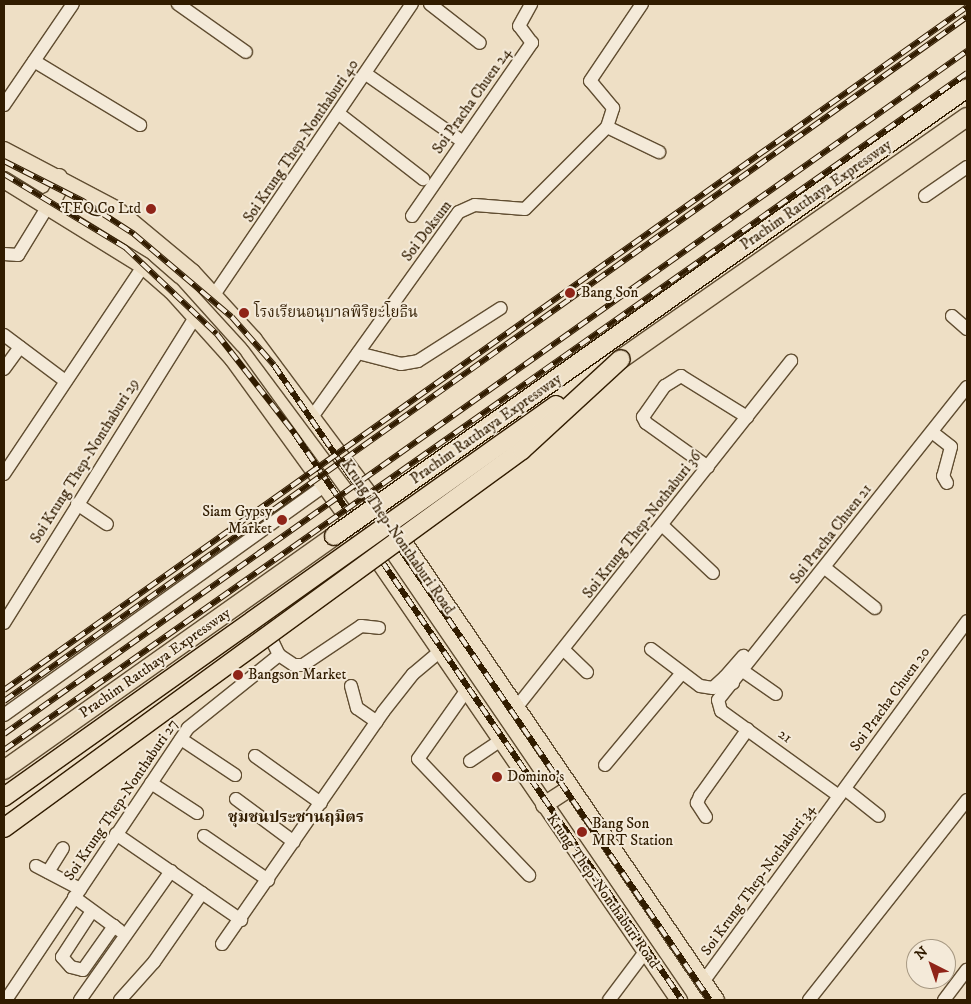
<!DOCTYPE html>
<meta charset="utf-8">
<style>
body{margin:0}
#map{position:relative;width:971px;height:1004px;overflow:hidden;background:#eedfc5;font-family:"IM FELL DW Pica","Noto Serif Thai",serif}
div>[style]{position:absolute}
.roads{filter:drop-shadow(1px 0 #604d31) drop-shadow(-1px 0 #604d31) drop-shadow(0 1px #604d31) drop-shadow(0 -1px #604d31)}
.minor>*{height:12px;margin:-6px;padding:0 6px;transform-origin:6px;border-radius:6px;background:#f4ead9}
.major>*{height:16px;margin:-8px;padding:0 8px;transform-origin:8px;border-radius:8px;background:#eedfc5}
.highway>*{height:18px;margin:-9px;padding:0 9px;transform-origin:9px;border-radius:9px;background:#eedfc5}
.rail>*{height:5.5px;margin-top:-2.75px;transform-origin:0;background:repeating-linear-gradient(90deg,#f4ead9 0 11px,#311c00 0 22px);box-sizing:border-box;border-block:1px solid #311c00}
.bridges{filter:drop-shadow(1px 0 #311c00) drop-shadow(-1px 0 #311c00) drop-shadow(0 1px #311c00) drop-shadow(0 -1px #311c00)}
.highway-bridge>*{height:18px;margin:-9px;padding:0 9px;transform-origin:9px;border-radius:9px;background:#eedfc5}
.dots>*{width:14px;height:14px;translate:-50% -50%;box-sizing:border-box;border:2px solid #f4ead9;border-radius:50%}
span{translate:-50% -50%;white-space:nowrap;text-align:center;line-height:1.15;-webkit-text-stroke:4px #f4ead9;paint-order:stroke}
.street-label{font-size:15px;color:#311c00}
.poi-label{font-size:15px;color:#311c00}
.right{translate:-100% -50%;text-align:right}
.left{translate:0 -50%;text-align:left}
.neighbourhood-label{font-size:16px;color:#311c00;font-weight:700}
.frame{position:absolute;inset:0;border:5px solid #311c00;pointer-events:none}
.north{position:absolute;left:906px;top:939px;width:50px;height:50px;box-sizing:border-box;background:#f4ead9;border:1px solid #a69882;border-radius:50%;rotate:319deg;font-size:14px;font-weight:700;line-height:20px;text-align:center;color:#311c00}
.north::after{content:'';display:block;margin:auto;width:18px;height:22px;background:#8f2418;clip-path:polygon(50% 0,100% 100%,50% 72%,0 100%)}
</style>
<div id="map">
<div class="roads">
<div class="minor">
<div style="left:178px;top:4px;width:83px;rotate:35.2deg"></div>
<div style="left:430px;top:4px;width:63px;rotate:38deg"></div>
<div style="left:34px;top:61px;width:124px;rotate:31.1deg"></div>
<div style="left:366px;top:74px;width:118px;rotate:35deg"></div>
<div style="left:4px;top:105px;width:122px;rotate:-55.7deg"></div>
<div style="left:338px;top:113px;width:108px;rotate:37.8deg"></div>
<div style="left:607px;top:127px;width:58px;rotate:25.7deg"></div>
<div style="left:925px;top:196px;width:51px;rotate:-34.6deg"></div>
<div style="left:412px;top:216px;width:211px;rotate:-55.3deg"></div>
<div style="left:532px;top:43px;width:21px;rotate:-127deg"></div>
<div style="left:519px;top:26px;width:25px;rotate:-61deg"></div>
<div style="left:4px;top:254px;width:14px;rotate:4deg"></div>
<div style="left:18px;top:255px;width:57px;rotate:-58.5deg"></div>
<div style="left:214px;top:295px;width:352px;rotate:-55.8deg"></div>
<div style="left:952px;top:316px;width:20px;rotate:41deg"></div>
<div style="left:4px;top:335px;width:75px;rotate:36.9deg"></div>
<div style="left:358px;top:353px;width:44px;rotate:14.3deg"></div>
<div style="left:401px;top:364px;width:17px;rotate:-10deg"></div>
<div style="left:418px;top:361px;width:98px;rotate:-32.6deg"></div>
<div style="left:4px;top:369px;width:27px;rotate:-54deg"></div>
<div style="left:312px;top:417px;width:252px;rotate:-54.4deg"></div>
<div style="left:459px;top:212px;width:17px;rotate:-24deg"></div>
<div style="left:475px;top:205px;width:50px;rotate:4.6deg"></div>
<div style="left:525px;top:209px;width:116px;rotate:-45deg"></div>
<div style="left:607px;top:127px;width:20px;rotate:-72deg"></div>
<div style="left:613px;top:108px;width:35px;rotate:-130deg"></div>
<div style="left:590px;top:81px;width:93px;rotate:-56deg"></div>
<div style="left:932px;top:432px;width:24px;rotate:38deg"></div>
<div style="left:951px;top:447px;width:30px;rotate:105deg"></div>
<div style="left:943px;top:476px;width:8px;rotate:60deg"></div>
<div style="left:708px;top:467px;width:76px;rotate:-144.6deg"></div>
<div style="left:646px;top:423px;width:7px;rotate:-117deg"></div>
<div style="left:643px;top:417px;width:38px;rotate:-55deg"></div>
<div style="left:665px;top:386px;width:19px;rotate:-32deg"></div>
<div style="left:681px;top:376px;width:78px;rotate:31.8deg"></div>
<div style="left:4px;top:474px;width:250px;rotate:-56.2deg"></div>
<div style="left:77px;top:504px;width:36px;rotate:34deg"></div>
<div style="left:428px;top:506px;width:44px;rotate:-33deg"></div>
<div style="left:662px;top:525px;width:70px;rotate:43.3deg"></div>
<div style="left:825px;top:568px;width:64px;rotate:38.7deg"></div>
<div style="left:4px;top:623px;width:361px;rotate:-58deg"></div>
<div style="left:651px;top:649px;width:61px;rotate:37.1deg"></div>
<div style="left:700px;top:686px;width:13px;rotate:9deg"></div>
<div style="left:713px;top:688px;width:16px;rotate:-43deg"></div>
<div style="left:725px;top:677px;width:10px;rotate:37deg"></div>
<div style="left:564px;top:650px;width:32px;rotate:44deg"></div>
<div style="left:279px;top:655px;width:18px;rotate:34deg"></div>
<div style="left:294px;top:665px;width:9px"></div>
<div style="left:303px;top:665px;width:70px;rotate:-33.9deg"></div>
<div style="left:361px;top:626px;width:18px;rotate:6deg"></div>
<div style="left:743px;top:671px;width:40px;rotate:34.9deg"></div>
<div style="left:725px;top:677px;width:28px;rotate:-49deg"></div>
<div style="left:351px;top:686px;width:23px;rotate:75deg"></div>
<div style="left:357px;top:708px;width:24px;rotate:35deg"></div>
<div style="left:466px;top:691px;width:83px;rotate:125.2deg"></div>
<div style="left:418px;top:759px;width:161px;rotate:46.3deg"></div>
<div style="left:516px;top:708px;width:443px;rotate:-51.6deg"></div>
<div style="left:4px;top:715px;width:395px;rotate:-35.6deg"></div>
<div style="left:181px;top:739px;width:65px;rotate:33.7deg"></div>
<div style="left:255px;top:756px;width:81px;rotate:35.5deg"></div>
<div style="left:470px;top:761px;width:36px;rotate:-34deg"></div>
<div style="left:605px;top:765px;width:120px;rotate:-50.1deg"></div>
<div style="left:151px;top:783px;width:55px;rotate:33.1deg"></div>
<div style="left:845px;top:789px;width:43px;rotate:38.5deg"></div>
<div style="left:839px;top:796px;width:145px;rotate:-144.2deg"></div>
<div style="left:721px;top:711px;width:11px;rotate:-105deg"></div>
<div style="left:718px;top:700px;width:400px;rotate:-51.5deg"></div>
<div style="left:236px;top:799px;width:72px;rotate:36.6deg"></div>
<div style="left:706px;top:817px;width:17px;rotate:-123deg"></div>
<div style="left:697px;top:803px;width:8px;rotate:-67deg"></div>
<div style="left:700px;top:796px;width:82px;rotate:-54.4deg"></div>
<div style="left:116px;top:834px;width:152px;rotate:34.5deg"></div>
<div style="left:204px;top:836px;width:78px;rotate:34.5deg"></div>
<div style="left:36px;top:866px;width:50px;rotate:27.6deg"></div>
<div style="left:48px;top:872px;width:28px;rotate:-58deg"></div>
<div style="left:74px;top:897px;width:56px;rotate:36.3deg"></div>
<div style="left:92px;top:911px;width:55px;rotate:123.1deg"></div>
<div style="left:62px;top:957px;width:13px;rotate:48deg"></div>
<div style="left:71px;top:967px;width:12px;rotate:14deg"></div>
<div style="left:83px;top:970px;width:54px;rotate:-54.8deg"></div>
<div style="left:222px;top:944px;width:282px;rotate:-55.2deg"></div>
<div style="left:383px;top:712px;width:48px;rotate:-51.7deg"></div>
<div style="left:413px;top:674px;width:34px;rotate:-40deg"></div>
<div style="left:703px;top:982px;width:447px;rotate:-53.8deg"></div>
<div style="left:6px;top:1000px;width:327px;rotate:-56.2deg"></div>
<div style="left:188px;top:728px;width:117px;rotate:-38.7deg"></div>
<div style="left:279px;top:655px;width:47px;rotate:-115.5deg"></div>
<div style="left:80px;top:1000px;width:158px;rotate:-54.8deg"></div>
<div style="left:120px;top:1000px;width:51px;rotate:-48.2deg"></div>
<div style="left:154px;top:962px;width:84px;rotate:-55.2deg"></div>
<div style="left:609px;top:1000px;width:60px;rotate:-53.1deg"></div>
<div style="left:809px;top:1000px;width:255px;rotate:-51.7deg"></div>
<div style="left:944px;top:1000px;width:38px;rotate:-53deg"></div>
</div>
<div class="major">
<div style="left:4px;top:150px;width:127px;rotate:27.8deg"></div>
<div style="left:116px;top:209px;width:99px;rotate:39.7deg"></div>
<div style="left:192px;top:272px;width:92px;rotate:47.6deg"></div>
<div style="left:254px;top:340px;width:234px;rotate:53.3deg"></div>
<div style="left:394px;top:528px;width:571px;rotate:55.7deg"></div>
<div style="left:4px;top:180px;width:163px;rotate:31.7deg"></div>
<div style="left:143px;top:266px;width:38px;rotate:41deg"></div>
<div style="left:172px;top:291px;width:91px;rotate:48.1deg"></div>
<div style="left:233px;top:359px;width:228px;rotate:54.1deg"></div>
<div style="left:367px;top:544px;width:553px;rotate:55.62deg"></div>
<div style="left:44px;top:203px;width:11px;rotate:-27deg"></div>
<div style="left:54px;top:198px;width:13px;rotate:-61deg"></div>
<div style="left:60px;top:187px;width:10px;rotate:-96deg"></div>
<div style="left:544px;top:805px;width:31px;rotate:-33deg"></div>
</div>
<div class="highway">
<div style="left:621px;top:359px;width:422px;rotate:-35deg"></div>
<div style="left:4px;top:770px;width:405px;rotate:-35.3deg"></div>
</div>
</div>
<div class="rail">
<div style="left:4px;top:161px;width:89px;rotate:26.9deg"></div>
<div style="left:83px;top:201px;width:61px;rotate:32.9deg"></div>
<div style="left:134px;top:234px;width:128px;rotate:40.3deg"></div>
<div style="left:232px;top:317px;width:64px;rotate:48.8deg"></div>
<div style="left:274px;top:365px;width:770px;rotate:55.53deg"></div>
<div style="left:4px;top:174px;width:143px;rotate:31.2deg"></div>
<div style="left:126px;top:248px;width:125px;rotate:43.4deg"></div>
<div style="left:217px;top:334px;width:127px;rotate:52deg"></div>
<div style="left:295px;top:434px;width:686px;rotate:55.64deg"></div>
<div style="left:4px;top:690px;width:1181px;rotate:-35.35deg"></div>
<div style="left:4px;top:701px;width:1181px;rotate:-35.39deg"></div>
<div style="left:4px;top:734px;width:1181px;rotate:-35.35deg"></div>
<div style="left:4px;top:750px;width:1177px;rotate:-35.11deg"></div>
</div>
<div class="bridges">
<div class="highway-bridge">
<div style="left:334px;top:536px;width:775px;rotate:-35.29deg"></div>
<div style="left:4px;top:797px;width:677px;rotate:-35.38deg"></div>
<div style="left:4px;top:828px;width:641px;rotate:-36.12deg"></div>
<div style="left:522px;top:450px;width:134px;rotate:-42.6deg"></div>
</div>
</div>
<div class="dots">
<div style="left:151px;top:209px;background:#8f2418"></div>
<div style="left:570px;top:293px;background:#8f2418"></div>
<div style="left:244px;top:313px;background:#8f2418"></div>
<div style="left:282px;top:520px;background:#8f2418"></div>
<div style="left:238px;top:675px;background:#8f2418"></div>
<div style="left:497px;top:777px;background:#8f2418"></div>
<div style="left:582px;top:832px;background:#8f2418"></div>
</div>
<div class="street-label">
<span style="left:472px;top:101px;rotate:-55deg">Soi Pracha Chuen 24</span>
<span style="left:301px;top:141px;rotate:-56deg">Soi Krung Thep-Nonthaburi 40</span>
<span style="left:816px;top:195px;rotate:-35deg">Prachim Ratthaya Expressway</span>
<span style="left:427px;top:231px;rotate:-53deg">Soi Doksum</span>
<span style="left:486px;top:429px;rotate:-35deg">Prachim Ratthaya Expressway</span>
<span style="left:85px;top:461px;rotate:-58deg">Soi Krung Thep-Nonthaburi 29</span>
<span style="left:642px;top:525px;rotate:-52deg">Soi Krung Thep-Nothaburi 36</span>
<span style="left:831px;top:534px;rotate:-52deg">Soi Pracha Chuen 21</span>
<span style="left:398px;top:537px;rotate:55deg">Krung Thep-Nonthaburi Road</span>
<span style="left:155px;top:663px;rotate:-35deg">Prachim Ratthaya Expressway</span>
<span style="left:890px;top:699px;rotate:-54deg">Soi Pracha Chuen 20</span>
<span style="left:785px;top:736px;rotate:36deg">21</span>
<span style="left:121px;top:800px;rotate:-56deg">Soi Krung Thep-Nonthaburi 27</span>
<span style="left:758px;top:880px;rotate:-54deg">Soi Krung Thep-Nothaburi 34</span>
<span style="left:603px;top:891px;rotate:55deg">Krung Thep-Nonthaburi Road</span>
</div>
<div class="poi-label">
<span class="right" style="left:141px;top:209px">TEQ Co Ltd</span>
<span class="left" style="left:581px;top:293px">Bang Son</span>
<span class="left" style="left:254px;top:313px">โรงเรียนอนุบาลพิริยะโยธิน</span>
<span class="right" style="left:272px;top:520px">Siam Gypsy<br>Market</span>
<span class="left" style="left:248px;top:675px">Bangson Market</span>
<span class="left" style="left:507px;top:777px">Domino's</span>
<span class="left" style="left:592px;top:832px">Bang Son<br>MRT Station</span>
</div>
<div class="neighbourhood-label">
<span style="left:296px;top:817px">ชุมชนประชานฤมิตร</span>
</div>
<div class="frame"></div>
<div class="north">N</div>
</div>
